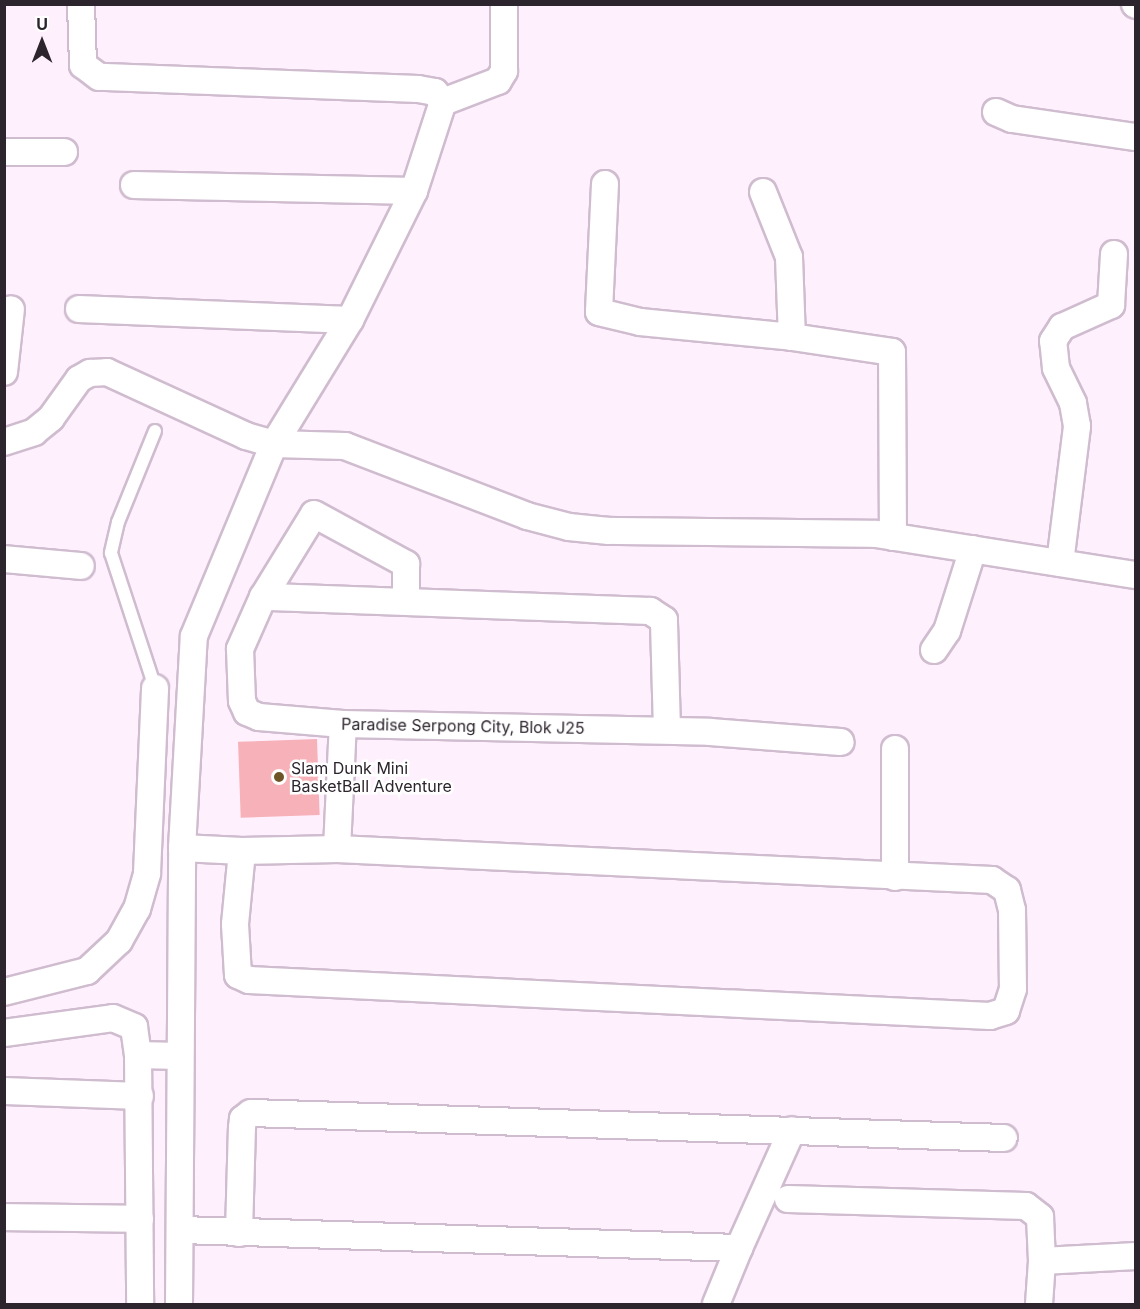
<!DOCTYPE html>
<style>
body{margin:0}
#map{position:relative;width:1140px;height:1309px;overflow:hidden;background:#fef1fd;font-family:Inter,sans-serif}
div>[style]{position:absolute}
.green>*{inset:0;background:#f7b1b8;transform-origin:0 0}
.roads{filter:drop-shadow(2px 0 #d0bccf) drop-shadow(-2px 0 #d0bccf) drop-shadow(0 2px #d0bccf) drop-shadow(0 -2px #d0bccf)}
.service>*{height:12px;margin:-6px;padding:0 6px;transform-origin:6px;border-radius:6px;background:#fff}
.minor>*{height:26px;margin:-13px;padding:0 13px;transform-origin:13px;border-radius:13px;background:#fff}
.dots>*{width:16px;height:16px;translate:-50% -50%;box-sizing:border-box;border:3px solid #fff;border-radius:50%}
span{translate:-50% -50%;white-space:nowrap;text-align:center;line-height:1.15;-webkit-text-stroke:5px #fff;paint-order:stroke}
.street-label{font-size:16px;color:#2d252d}
.poi-label{font-size:16px;color:#2d252d}
.left{translate:0 -50%;text-align:left}
.frame{position:absolute;inset:0;border:6px solid #2d252d;pointer-events:none}
.north{position:absolute;left:12px;top:12px;width:60px;height:60px;-webkit-text-stroke:4px #fff;paint-order:stroke;rotate:0deg;font-size:16px;font-weight:700;line-height:24px;text-align:center;color:#2d252d}
.north::after{content:'';display:block;margin:auto;width:21px;height:27px;background:#2d252d;clip-path:polygon(50% 0,100% 100%,50% 72%,0 100%)}
</style>
<div id="map">
<div class="green">
<div style="left:317px;top:739px;width:76px;height:79px;rotate:88deg"></div>
</div>
<div class="roads">
<div class="service">
<div style="left:155px;top:431px;width:98px;rotate:112.1deg"></div>
<div style="left:118px;top:522px;width:32px;rotate:103deg"></div>
<div style="left:111px;top:553px;width:142px;rotate:71.9deg"></div>
</div>
<div class="minor">
<div style="left:1135px;top:4px;width:1px;rotate:45deg"></div>
<div style="left:443px;top:102px;width:59px;rotate:-20.9deg"></div>
<div style="left:498px;top:81px;width:12px;rotate:-59deg"></div>
<div style="left:504px;top:71px;width:67px;rotate:-90deg"></div>
<div style="left:996px;top:112px;width:17px;rotate:24deg"></div>
<div style="left:1012px;top:119px;width:125px;rotate:8.3deg"></div>
<div style="left:4px;top:152px;width:60px"></div>
<div style="left:605px;top:184px;width:128px;rotate:92.7deg"></div>
<div style="left:599px;top:312px;width:42px;rotate:13.7deg"></div>
<div style="left:640px;top:322px;width:153px;rotate:5.6deg"></div>
<div style="left:792px;top:337px;width:101px;rotate:8.5deg"></div>
<div style="left:892px;top:352px;width:185px;rotate:89.7deg"></div>
<div style="left:134px;top:185px;width:280px;rotate:1.2deg"></div>
<div style="left:763px;top:192px;width:70px;rotate:68.2deg"></div>
<div style="left:789px;top:257px;width:80px;rotate:87.9deg"></div>
<div style="left:79px;top:309px;width:271px;rotate:2.3deg"></div>
<div style="left:350px;top:320px;width:144px;rotate:-63.6deg"></div>
<div style="left:414px;top:191px;width:94px;rotate:-72deg"></div>
<div style="left:443px;top:102px;width:13px;rotate:-129deg"></div>
<div style="left:435px;top:92px;width:17px;rotate:-170deg"></div>
<div style="left:418px;top:89px;width:319px;rotate:-177.8deg"></div>
<div style="left:99px;top:77px;width:20px;rotate:-143deg"></div>
<div style="left:83px;top:65px;width:61px;rotate:-91.9deg"></div>
<div style="left:4px;top:372px;width:63px;rotate:-83.7deg"></div>
<div style="left:4px;top:442px;width:32px;rotate:-18deg"></div>
<div style="left:34px;top:432px;width:22px;rotate:-39deg"></div>
<div style="left:51px;top:418px;width:48px;rotate:-54.3deg"></div>
<div style="left:79px;top:379px;width:13px;rotate:-29deg"></div>
<div style="left:90px;top:373px;width:17px;rotate:-3deg"></div>
<div style="left:107px;top:372px;width:153px;rotate:24.7deg"></div>
<div style="left:246px;top:436px;width:29px;rotate:16deg"></div>
<div style="left:274px;top:444px;width:71px;rotate:1.6deg"></div>
<div style="left:345px;top:446px;width:195px;rotate:21deg"></div>
<div style="left:527px;top:516px;width:43px;rotate:14.7deg"></div>
<div style="left:569px;top:527px;width:40px;rotate:5.7deg"></div>
<div style="left:609px;top:531px;width:267px;rotate:0.6deg"></div>
<div style="left:876px;top:534px;width:263px;rotate:9deg"></div>
<div style="left:4px;top:559px;width:77px;rotate:5.2deg"></div>
<div style="left:1060px;top:563px;width:138px;rotate:-82.9deg"></div>
<div style="left:1077px;top:426px;width:23px;rotate:-100deg"></div>
<div style="left:1073px;top:403px;width:39px;rotate:-116deg"></div>
<div style="left:1056px;top:368px;width:27px;rotate:-96deg"></div>
<div style="left:1053px;top:341px;width:17px;rotate:-57deg"></div>
<div style="left:1062px;top:327px;width:54px;rotate:-24.2deg"></div>
<div style="left:1111px;top:305px;width:51px;rotate:-86.6deg"></div>
<div style="left:263px;top:597px;width:97px;rotate:-58.4deg"></div>
<div style="left:314px;top:514px;width:105px;rotate:28.5deg"></div>
<div style="left:406px;top:564px;width:36px;rotate:90deg"></div>
<div style="left:934px;top:650px;width:23px;rotate:-56deg"></div>
<div style="left:947px;top:631px;width:86px;rotate:-72.4deg"></div>
<div style="left:667px;top:730px;width:110px;rotate:-91.6deg"></div>
<div style="left:664px;top:620px;width:17px;rotate:-147deg"></div>
<div style="left:650px;top:611px;width:387px;rotate:-177.9deg"></div>
<div style="left:263px;top:597px;width:57px;rotate:113.9deg"></div>
<div style="left:240px;top:649px;width:52px;rotate:87.8deg"></div>
<div style="left:242px;top:701px;width:12px;rotate:66deg"></div>
<div style="left:247px;top:712px;width:13px;rotate:23deg"></div>
<div style="left:259px;top:717px;width:84px;rotate:4.8deg"></div>
<div style="left:343px;top:724px;width:367px;rotate:1.2deg"></div>
<div style="left:710px;top:732px;width:131px;rotate:4.4deg"></div>
<div style="left:895px;top:749px;width:128px;rotate:90deg"></div>
<div style="left:182px;top:848px;width:60px;rotate:2.9deg"></div>
<div style="left:337px;top:849px;width:656px;rotate:2.71deg"></div>
<div style="left:992px;top:880px;width:18px;rotate:34deg"></div>
<div style="left:1007px;top:890px;width:21px;rotate:76deg"></div>
<div style="left:1012px;top:910px;width:79px;rotate:89.3deg"></div>
<div style="left:1013px;top:989px;width:23px;rotate:108deg"></div>
<div style="left:1006px;top:1011px;width:17px;rotate:163deg"></div>
<div style="left:990px;top:1016px;width:742px;rotate:-177.22deg"></div>
<div style="left:249px;top:980px;width:12px;rotate:-156deg"></div>
<div style="left:238px;top:975px;width:51px;rotate:-93.4deg"></div>
<div style="left:235px;top:924px;width:73px;rotate:-84.5deg"></div>
<div style="left:242px;top:851px;width:95px;rotate:-1.2deg"></div>
<div style="left:337px;top:849px;width:125px;rotate:-87.3deg"></div>
<div style="left:4px;top:992px;width:86px;rotate:-14.2deg"></div>
<div style="left:87px;top:971px;width:44px;rotate:-43.2deg"></div>
<div style="left:119px;top:941px;width:37px;rotate:-61deg"></div>
<div style="left:137px;top:909px;width:37px;rotate:-74deg"></div>
<div style="left:147px;top:873px;width:185px;rotate:-87.5deg"></div>
<div style="left:4px;top:1033px;width:110px;rotate:-7.8deg"></div>
<div style="left:113px;top:1018px;width:23px;rotate:23deg"></div>
<div style="left:134px;top:1027px;width:28px;rotate:82deg"></div>
<div style="left:138px;top:1055px;width:42px;rotate:1.4deg"></div>
<div style="left:138px;top:1055px;width:249px;rotate:89.5deg"></div>
<div style="left:4px;top:1091px;width:136px;rotate:2.1deg"></div>
<div style="left:788px;top:1199px;width:238px;rotate:1.7deg"></div>
<div style="left:1026px;top:1206px;width:18px;rotate:38deg"></div>
<div style="left:1040px;top:1217px;width:44px;rotate:87.4deg"></div>
<div style="left:4px;top:1217px;width:136px;rotate:0.8deg"></div>
<div style="left:181px;top:1230px;width:558px;rotate:1.85deg"></div>
<div style="left:739px;top:1248px;width:61px;rotate:112.3deg"></div>
<div style="left:239px;top:1233px;width:105px;rotate:-88.4deg"></div>
<div style="left:242px;top:1128px;width:9px;rotate:-84deg"></div>
<div style="left:243px;top:1119px;width:10px;rotate:-37deg"></div>
<div style="left:251px;top:1113px;width:753px;rotate:1.9deg"></div>
<div style="left:739px;top:1248px;width:129px;rotate:-65.8deg"></div>
<div style="left:179px;top:1304px;width:456px;rotate:-89.6deg"></div>
<div style="left:182px;top:848px;width:212px;rotate:-86.8deg"></div>
<div style="left:194px;top:636px;width:208px;rotate:-67.4deg"></div>
<div style="left:274px;top:444px;width:145px;rotate:-58.5deg"></div>
<div style="left:1039px;top:1304px;width:43px;rotate:-86deg"></div>
<div style="left:1042px;top:1261px;width:94px;rotate:-3deg"></div>
</div>
</div>
<div class="dots">
<div style="left:279px;top:777px;background:#6e5426"></div>
</div>
<div class="street-label">
<span style="left:463px;top:726px;rotate:1deg">Paradise Serpong City, Blok J25</span>
</div>
<div class="poi-label">
<span class="left" style="left:291px;top:777px">Slam Dunk Mini<br>BasketBall Adventure</span>
</div>
<div class="frame"></div>
<div class="north">U</div>
</div>
